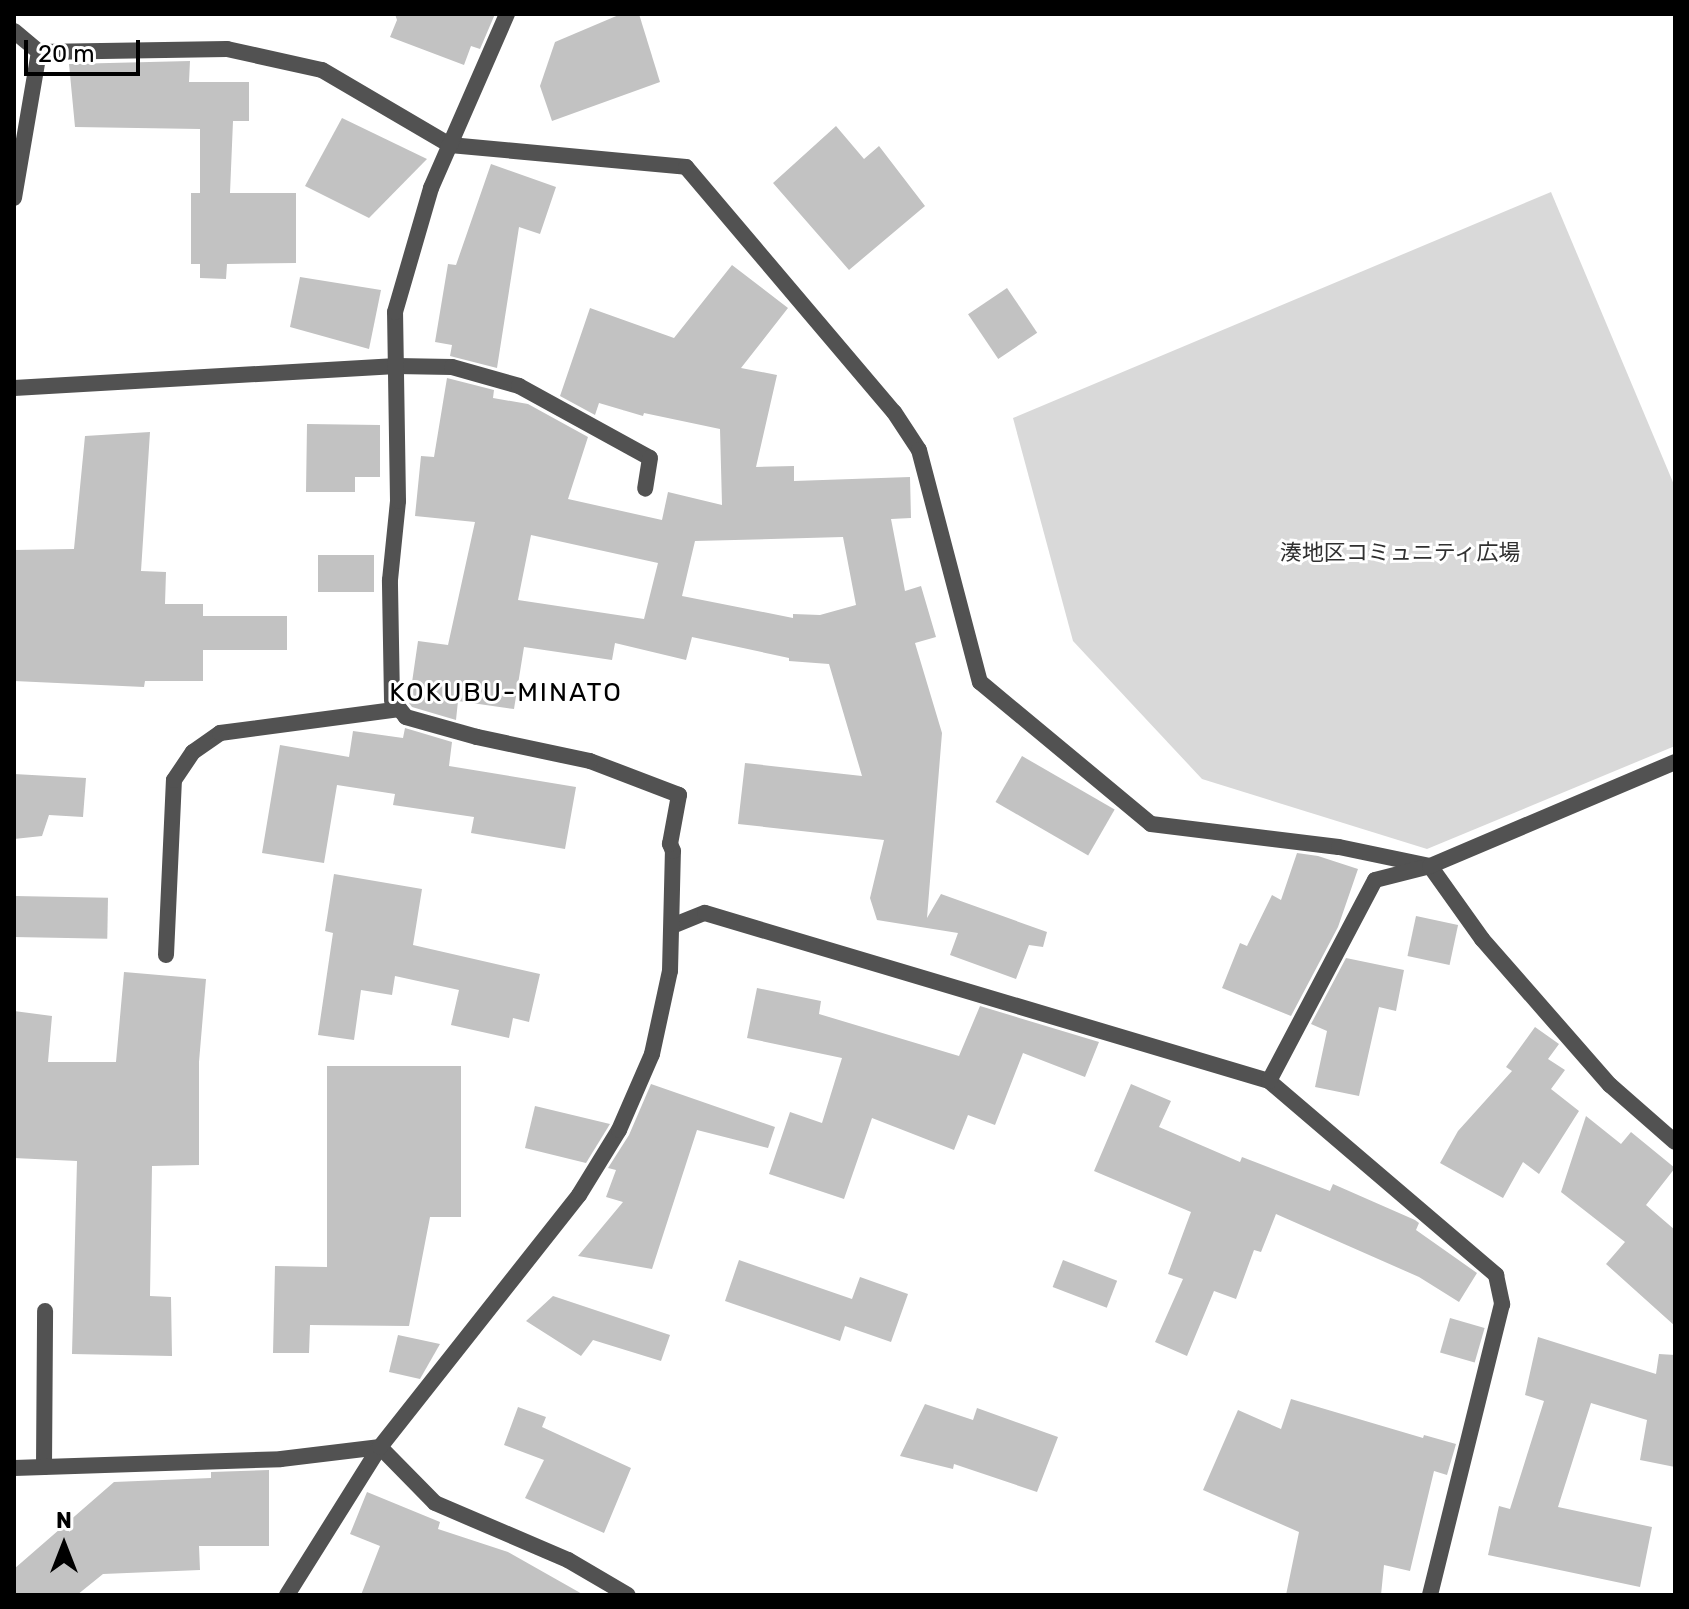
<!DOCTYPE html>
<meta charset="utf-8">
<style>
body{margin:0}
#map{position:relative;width:1689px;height:1609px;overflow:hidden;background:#fff;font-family:Rubik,"Noto Sans JP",sans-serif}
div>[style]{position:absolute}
.green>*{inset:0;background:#d9d9d9}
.building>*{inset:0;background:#c2c2c2;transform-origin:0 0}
.minor>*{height:16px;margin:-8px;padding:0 8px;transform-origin:8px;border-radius:8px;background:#525252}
span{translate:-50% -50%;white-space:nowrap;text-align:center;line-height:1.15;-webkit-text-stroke:6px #fff;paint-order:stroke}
.park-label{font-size:22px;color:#303030}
.quarter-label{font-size:26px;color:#000;letter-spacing:2px}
.frame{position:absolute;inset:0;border:16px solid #000;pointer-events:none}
.north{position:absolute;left:24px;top:1505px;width:80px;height:80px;-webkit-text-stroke:6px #fff;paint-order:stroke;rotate:0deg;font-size:22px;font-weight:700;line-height:32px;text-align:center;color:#000}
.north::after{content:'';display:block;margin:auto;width:28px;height:36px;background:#000;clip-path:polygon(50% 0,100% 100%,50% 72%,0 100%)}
.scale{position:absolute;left:24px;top:40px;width:116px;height:36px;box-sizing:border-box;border:4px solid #000;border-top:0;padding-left:10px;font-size:24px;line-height:28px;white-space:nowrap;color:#000;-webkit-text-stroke:6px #fff;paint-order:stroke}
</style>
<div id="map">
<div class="green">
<div style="clip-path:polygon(1551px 192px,1675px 487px,1675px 746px,1427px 849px,1202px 779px,1073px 641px,1013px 418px)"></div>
</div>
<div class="building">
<div style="clip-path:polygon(395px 14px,495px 14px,480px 49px,471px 46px,464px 65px,390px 37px,397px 20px)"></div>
<div style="clip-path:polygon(621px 14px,639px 14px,660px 82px,552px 121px,540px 86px,555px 42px)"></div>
<div style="clip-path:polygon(190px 61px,189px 82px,249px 82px,249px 121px,233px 121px,230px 193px,296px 193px,296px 263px,227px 264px,226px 279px,200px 278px,200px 264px,191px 264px,191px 193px,200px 193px,200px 129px,75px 127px,69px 64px)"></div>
<div style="clip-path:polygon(342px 118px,427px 159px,369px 218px,305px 186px)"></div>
<div style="clip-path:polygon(836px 126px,864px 159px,879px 146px,925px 206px,849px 270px,773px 183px)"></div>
<div style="clip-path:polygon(491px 164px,556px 187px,540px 234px,519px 227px,497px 368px,450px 356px,452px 345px,435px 342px,448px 264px,456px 265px)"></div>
<div style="clip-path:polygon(evenodd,732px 265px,788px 308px,741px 368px,777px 375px,756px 467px,794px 466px,794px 481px,910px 477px,911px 518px,891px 519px,905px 591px,921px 586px,936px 637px,915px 643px,942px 733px,927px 918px,941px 894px,1047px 932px,1043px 947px,1029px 945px,1016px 979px,950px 955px,958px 933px,877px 920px,870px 898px,884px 840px,738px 824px,745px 763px,862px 776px,829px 664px,789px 661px,789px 658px,692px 637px,686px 660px,615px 643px,612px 660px,524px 647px,514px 709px,458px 701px,456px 720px,412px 707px,409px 703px,418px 641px,448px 645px,475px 522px,415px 516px,421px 456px,434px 457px,447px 378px,494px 390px,493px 398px,528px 404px,588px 437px,568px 499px,662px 520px,668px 492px,722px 505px,720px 429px,644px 413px,643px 416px,599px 403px,595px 415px,560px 396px,590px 308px,674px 338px,732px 265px,531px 535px,658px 563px,644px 619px,518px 600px,531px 535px,732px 265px,843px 537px,856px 605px,820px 615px,793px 614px,793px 618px,682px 596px,695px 541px,843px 537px)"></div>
<div style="clip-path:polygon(300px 277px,381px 290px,369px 349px,290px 327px)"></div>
<div style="left:1007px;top:288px;width:54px;height:47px;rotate:56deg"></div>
<div style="clip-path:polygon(307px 424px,380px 425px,380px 477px,355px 477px,355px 492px,306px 492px)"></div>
<div style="clip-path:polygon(150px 432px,141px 571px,166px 572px,165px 604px,203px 604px,203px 616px,287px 616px,287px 650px,203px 650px,203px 681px,145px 681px,144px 687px,14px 681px,14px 550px,74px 549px,85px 436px)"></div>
<div style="left:318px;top:555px;width:56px;height:37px"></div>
<div style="clip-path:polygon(405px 728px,452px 742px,449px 766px,576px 787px,565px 849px,471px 833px,474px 817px,393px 805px,395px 794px,337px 785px,324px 863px,262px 853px,280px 745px,349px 757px,353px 731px,403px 738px)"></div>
<div style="left:1022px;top:756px;width:107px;height:53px;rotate:30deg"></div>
<div style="clip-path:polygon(14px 774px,86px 778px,83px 817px,49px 815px,42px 836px,14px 839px)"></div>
<div style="clip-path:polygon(1297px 853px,1318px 856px,1358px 869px,1338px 927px,1291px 1016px,1222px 988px,1240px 943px,1247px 946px,1272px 895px,1281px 900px)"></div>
<div style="clip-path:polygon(334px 874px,422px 889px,413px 945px,540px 974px,529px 1022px,513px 1018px,509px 1038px,451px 1025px,459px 990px,395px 976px,392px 995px,361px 990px,354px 1040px,318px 1035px,333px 933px,325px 931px)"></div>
<div style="left:14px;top:896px;width:94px;height:41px;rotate:1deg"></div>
<div style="left:1416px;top:916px;width:43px;height:41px;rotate:12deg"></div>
<div style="clip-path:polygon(1346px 958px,1404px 970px,1396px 1011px,1379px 1007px,1359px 1096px,1315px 1087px,1327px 1031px,1311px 1024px)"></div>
<div style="clip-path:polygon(124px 972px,206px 979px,199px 1062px,199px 1165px,152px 1166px,150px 1296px,171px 1297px,172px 1356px,72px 1354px,77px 1161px,14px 1158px,14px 1011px,52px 1016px,48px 1062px,116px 1062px)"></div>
<div style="clip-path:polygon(757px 988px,821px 1001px,819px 1014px,959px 1056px,980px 1006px,1099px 1042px,1085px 1077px,1023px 1053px,995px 1125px,968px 1115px,954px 1150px,872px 1118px,844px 1199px,769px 1174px,790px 1112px,822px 1123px,842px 1058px,747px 1038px)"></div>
<div style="clip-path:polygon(1535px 1027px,1559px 1044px,1548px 1059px,1565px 1070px,1551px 1089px,1579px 1111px,1539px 1174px,1523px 1162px,1503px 1198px,1440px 1163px,1458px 1131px,1512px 1071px,1506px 1067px)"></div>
<div style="clip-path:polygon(327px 1066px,461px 1066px,461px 1217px,430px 1217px,409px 1326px,310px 1325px,309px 1353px,273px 1353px,275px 1266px,327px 1267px)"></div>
<div style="clip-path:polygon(651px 1084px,775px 1127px,768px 1148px,697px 1130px,652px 1269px,578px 1256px,623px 1202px,606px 1197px,616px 1170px,608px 1168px,629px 1135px)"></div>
<div style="clip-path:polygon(1131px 1084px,1171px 1101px,1159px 1127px,1240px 1162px,1242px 1157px,1330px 1191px,1333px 1184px,1415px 1220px,1419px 1223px,1416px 1230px,1477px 1273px,1459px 1302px,1419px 1277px,1276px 1214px,1261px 1252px,1254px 1250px,1236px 1299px,1214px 1291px,1187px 1356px,1155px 1342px,1183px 1279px,1168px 1274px,1191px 1212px,1094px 1171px)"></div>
<div style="clip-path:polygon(535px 1106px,610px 1124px,586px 1163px,525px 1148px)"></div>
<div style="clip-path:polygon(1586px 1116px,1621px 1144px,1631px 1132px,1675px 1168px,1646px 1205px,1675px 1230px,1675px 1326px,1606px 1264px,1625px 1242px,1561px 1192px)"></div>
<div style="clip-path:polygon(739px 1260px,852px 1299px,860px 1277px,908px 1294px,891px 1342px,845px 1326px,840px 1341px,725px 1301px)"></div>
<div style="left:1063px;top:1260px;width:58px;height:29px;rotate:21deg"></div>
<div style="clip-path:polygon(553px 1296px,670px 1335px,661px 1361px,593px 1340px,581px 1356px,526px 1321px)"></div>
<div style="left:1450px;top:1318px;width:36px;height:36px;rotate:16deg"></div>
<div style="clip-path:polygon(398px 1335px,440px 1344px,420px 1379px,389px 1372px)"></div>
<div style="clip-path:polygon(1538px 1337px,1656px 1374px,1659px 1354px,1675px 1355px,1675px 1467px,1640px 1460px,1647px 1420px,1591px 1403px,1558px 1507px,1652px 1527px,1640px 1587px,1488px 1555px,1499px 1506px,1510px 1509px,1544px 1401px,1525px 1395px)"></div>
<div style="clip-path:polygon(1291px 1399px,1423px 1438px,1424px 1435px,1456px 1444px,1447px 1475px,1434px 1471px,1410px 1571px,1384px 1565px,1381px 1595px,1286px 1595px,1299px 1532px,1203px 1490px,1238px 1410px,1281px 1429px)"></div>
<div style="clip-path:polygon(925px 1404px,973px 1420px,977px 1408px,1058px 1437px,1037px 1492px,954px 1464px,953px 1469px,900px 1456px)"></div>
<div style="clip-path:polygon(518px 1407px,546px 1417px,542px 1427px,631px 1468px,604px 1533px,525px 1498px,544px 1460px,504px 1445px)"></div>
<div style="clip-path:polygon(269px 1470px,269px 1546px,199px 1546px,200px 1570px,103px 1574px,77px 1595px,14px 1595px,14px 1569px,114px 1482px,211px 1478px,211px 1472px)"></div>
<div style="clip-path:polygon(367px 1492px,440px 1522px,438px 1529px,508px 1552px,584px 1595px,361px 1595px,380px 1546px,350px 1534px)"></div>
</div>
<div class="minor">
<div style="left:14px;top:31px;width:33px;rotate:40deg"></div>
<div style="left:39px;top:52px;width:188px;rotate:-0.9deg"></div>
<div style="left:227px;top:49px;width:97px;rotate:12.5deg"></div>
<div style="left:322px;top:70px;width:148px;rotate:30.4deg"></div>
<div style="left:450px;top:145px;width:237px;rotate:5.3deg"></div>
<div style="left:686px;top:167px;width:321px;rotate:49.7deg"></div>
<div style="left:894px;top:412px;width:45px;rotate:56.7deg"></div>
<div style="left:919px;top:450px;width:240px;rotate:75.3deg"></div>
<div style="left:980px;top:682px;width:222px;rotate:39.7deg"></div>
<div style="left:1151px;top:824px;width:189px;rotate:7deg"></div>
<div style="left:1339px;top:847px;width:93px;rotate:11.8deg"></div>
<div style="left:1430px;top:866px;width:90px;rotate:54.5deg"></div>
<div style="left:1482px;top:939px;width:194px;rotate:48.8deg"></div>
<div style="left:1610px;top:1085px;width:86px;rotate:41.2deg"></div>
<div style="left:14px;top:198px;width:148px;rotate:-80.3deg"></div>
<div style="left:14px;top:388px;width:383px;rotate:-3.3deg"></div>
<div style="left:396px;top:366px;width:56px;rotate:1deg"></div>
<div style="left:452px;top:367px;width:70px;rotate:15.8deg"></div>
<div style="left:519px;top:386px;width:149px;rotate:28.8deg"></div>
<div style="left:650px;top:458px;width:31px;rotate:99deg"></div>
<div style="left:672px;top:926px;width:35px;rotate:-22deg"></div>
<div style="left:705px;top:913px;width:588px;rotate:16.59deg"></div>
<div style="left:1269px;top:1081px;width:299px;rotate:40.5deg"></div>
<div style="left:1496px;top:1275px;width:30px;rotate:78deg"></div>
<div style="left:1502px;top:1304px;width:300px;rotate:103.9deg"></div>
<div style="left:166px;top:955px;width:175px;rotate:-87.4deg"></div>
<div style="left:174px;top:780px;width:34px;rotate:-56deg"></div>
<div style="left:193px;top:752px;width:33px;rotate:-35deg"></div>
<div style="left:220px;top:733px;width:181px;rotate:-7.6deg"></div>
<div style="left:1269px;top:1081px;width:227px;rotate:-62.2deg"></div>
<div style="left:1375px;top:880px;width:57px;rotate:-14.3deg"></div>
<div style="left:1430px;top:866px;width:266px;rotate:-23deg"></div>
<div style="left:380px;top:1447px;width:78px;rotate:45.5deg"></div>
<div style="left:435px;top:1503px;width:145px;rotate:23.2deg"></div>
<div style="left:568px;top:1560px;width:69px;rotate:30.3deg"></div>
<div style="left:44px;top:1467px;width:156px;rotate:-89.6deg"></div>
<div style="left:14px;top:1468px;width:267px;rotate:-1.9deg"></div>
<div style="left:281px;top:1459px;width:100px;rotate:-6.9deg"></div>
<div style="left:287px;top:1595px;width:175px;rotate:-57.9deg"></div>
<div style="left:380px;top:1447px;width:321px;rotate:-51.7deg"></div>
<div style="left:579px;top:1195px;width:76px;rotate:-58.4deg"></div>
<div style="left:619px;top:1130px;width:83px;rotate:-66.5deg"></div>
<div style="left:652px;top:1054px;width:85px;rotate:-77.8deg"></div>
<div style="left:670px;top:971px;width:120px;rotate:-88.6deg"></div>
<div style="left:673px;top:851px;width:8px;rotate:-113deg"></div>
<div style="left:670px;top:844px;width:50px;rotate:-79.6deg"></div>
<div style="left:679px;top:795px;width:95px;rotate:-159.1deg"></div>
<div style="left:590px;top:761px;width:116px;rotate:-168deg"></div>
<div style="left:477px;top:737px;width:74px;rotate:-164.3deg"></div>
<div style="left:406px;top:717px;width:22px;rotate:-129deg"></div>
<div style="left:392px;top:700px;width:120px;rotate:-91deg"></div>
<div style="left:390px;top:580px;width:79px;rotate:-84.2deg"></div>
<div style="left:398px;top:501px;width:189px;rotate:-90.9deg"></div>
<div style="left:395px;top:312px;width:129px;rotate:-73.8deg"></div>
<div style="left:431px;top:188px;width:190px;rotate:-66.4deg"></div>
</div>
<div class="park-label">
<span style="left:1400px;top:553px">湊地区コミュニティ広場</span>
</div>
<div class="quarter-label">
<span style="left:506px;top:693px">KOKUBU-MINATO</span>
</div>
<div class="frame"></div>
<div class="north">N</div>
<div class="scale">20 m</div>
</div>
